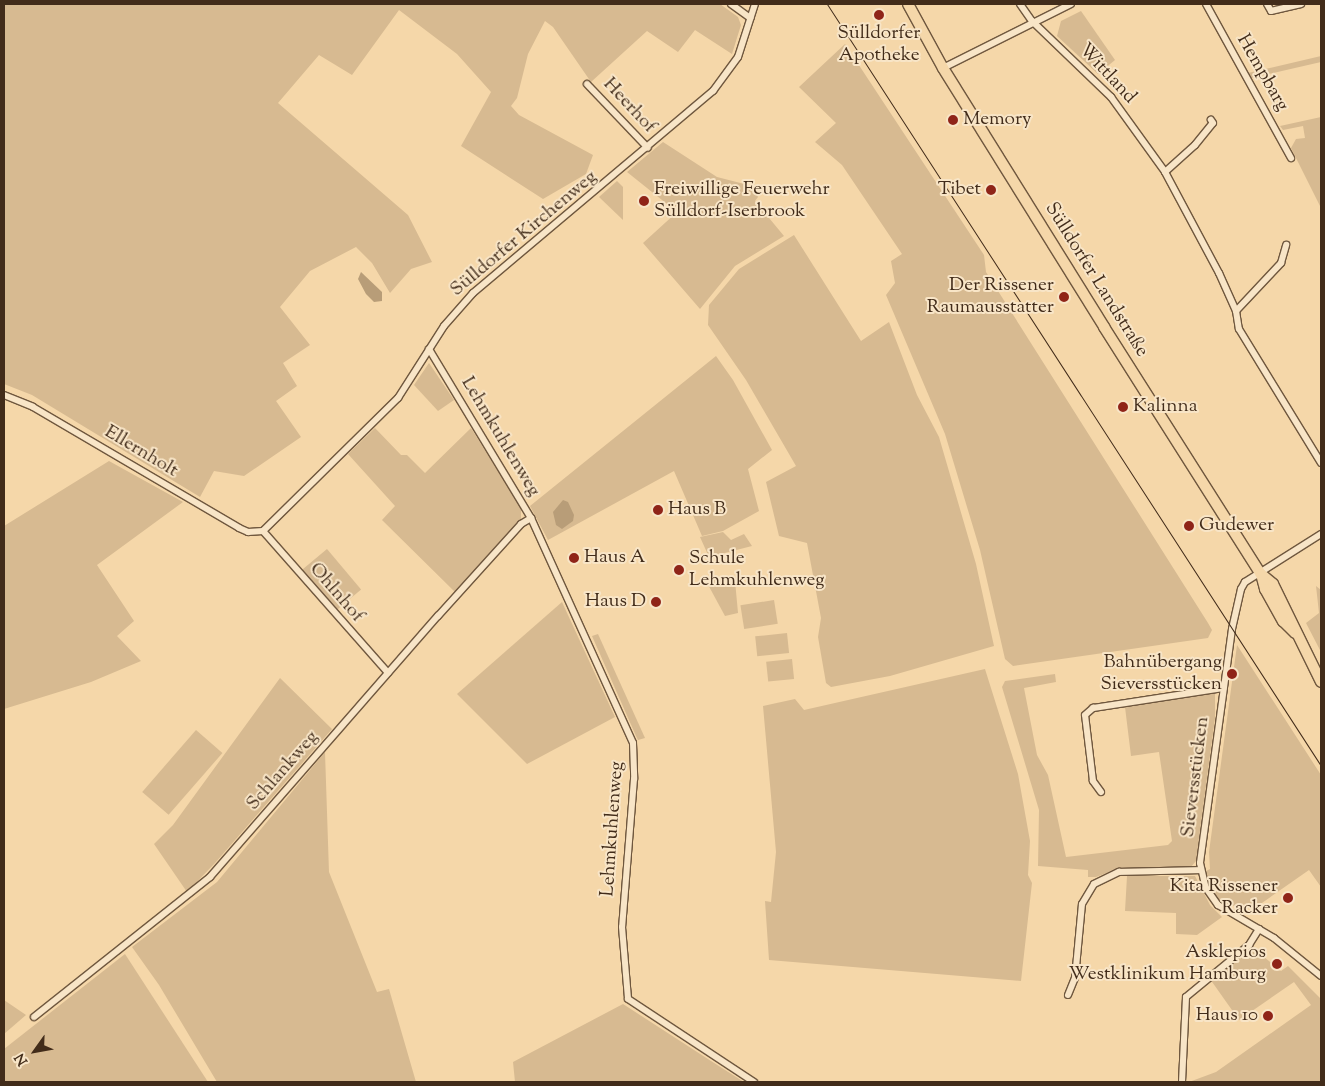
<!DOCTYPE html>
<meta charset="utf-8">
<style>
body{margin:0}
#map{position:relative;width:1325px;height:1086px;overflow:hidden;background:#f5d7a9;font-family:"Sorts Mill Goudy",serif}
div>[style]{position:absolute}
.green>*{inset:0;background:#d7ba91;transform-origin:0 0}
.water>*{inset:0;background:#b89d78}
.roads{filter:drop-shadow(1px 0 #6f573e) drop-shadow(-1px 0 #6f573e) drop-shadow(0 1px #6f573e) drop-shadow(0 -1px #6f573e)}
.street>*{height:6px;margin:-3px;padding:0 3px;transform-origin:3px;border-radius:3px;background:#f8e5c7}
.primary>*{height:10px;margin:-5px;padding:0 5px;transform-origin:5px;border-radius:5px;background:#f5d7a9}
.tram>*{height:1px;margin:-0.5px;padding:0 0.5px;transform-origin:0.5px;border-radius:0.5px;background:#422c1a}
.dots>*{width:14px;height:14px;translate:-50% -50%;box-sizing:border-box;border:2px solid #f8e5c7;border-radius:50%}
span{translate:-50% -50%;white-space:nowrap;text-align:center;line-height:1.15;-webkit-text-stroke:4px #f8e5c7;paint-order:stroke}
.poi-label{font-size:19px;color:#422c1a}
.left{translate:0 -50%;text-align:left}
.right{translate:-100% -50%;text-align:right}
.street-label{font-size:19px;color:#422c1a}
.frame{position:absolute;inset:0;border:5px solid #422c1a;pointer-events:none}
.north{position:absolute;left:10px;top:1026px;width:50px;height:50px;-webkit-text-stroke:4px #f8e5c7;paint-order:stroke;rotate:238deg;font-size:14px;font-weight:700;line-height:20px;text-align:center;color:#422c1a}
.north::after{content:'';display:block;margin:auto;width:18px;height:22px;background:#422c1a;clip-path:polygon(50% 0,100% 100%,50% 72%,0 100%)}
</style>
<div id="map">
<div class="green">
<div style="clip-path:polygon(4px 4px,720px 4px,738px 17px,741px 25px,732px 54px,695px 30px,678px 52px,647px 31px,591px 82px,553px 27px,545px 21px,528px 54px,517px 98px,511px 106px,519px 115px,593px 155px,586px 174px,543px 199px,461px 146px,491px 92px,457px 54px,399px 10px,352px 75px,319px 55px,278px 103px,408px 215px,432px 262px,411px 269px,390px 293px,372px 263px,356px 247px,310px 271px,280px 307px,310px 345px,283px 363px,297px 386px,276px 401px,301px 437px,244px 476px,214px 471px,200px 497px,32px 395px,4px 384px)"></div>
<div style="clip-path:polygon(1081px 11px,1115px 60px,1098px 74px,1057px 36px,1061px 21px)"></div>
<div style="clip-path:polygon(845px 44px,984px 255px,986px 272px,1208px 623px,1212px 630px,1208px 638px,1013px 666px,1005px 659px,980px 550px,945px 434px,886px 295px,895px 283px,891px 261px,902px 254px,842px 165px,815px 142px,836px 123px,799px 87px)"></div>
<div style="clip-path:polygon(1321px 56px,1321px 62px,1269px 74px,1251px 78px,1248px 73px)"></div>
<div style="clip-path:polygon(1321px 117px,1321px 208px,1291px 148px,1296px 139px,1305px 138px,1303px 126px,1283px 130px,1280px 126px)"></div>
<div style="clip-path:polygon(663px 142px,717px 177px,752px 186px,758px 197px,755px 201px,784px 236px,735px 266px,700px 309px,643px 243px,677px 212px,627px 172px)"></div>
<div style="clip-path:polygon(617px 181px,623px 187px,623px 220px,599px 197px)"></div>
<div style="clip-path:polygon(794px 235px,861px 341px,889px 322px,917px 395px,939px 437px,976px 564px,994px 646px,890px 676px,831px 687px,826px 683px,818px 637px,821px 618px,807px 543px,779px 536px,766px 482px,796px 466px,746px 380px,708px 325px,709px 305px,739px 269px)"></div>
<div style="clip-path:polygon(716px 356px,733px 380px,772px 450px,748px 469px,759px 511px,723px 531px,702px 536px,674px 471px,548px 540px,530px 506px)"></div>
<div style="clip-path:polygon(429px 363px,454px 400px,438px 411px,414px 385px)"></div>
<div style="clip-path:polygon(375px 428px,401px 455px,407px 455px,425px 473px,471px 428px,521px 508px,521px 519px,455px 592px,382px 520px,395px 506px,348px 454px)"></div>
<div style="clip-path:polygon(109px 461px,183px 502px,97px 565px,134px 621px,117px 636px,141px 661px,91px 682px,4px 709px,4px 526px)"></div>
<div style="clip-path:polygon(723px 532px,731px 540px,744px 534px,752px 546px,709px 557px,700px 537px)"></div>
<div style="left:327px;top:549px;width:53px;height:34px;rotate:50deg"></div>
<div style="clip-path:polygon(714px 575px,735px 581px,738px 613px,725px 616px,706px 581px)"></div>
<div style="clip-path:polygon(1316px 586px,1321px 590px,1321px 652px,1306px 623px,1319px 613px)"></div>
<div style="left:774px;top:600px;width:24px;height:34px;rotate:81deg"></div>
<div style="clip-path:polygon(562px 602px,615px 717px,527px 764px,457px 694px)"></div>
<div style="left:787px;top:633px;width:20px;height:32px;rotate:84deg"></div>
<div style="clip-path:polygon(598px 634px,645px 738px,638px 740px,636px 736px,592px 636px)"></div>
<div style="clip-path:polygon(1237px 645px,1321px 775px,1321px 887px,1309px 870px,1259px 905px,1225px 906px,1213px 894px,1204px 872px,1210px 869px,1209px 852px)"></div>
<div style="left:792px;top:659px;width:20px;height:26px;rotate:84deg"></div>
<div style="clip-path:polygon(985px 669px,1018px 774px,1030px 841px,1028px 875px,1032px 883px,1021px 981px,769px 960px,765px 901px,771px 902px,776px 852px,763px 706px,795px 699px,804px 710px)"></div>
<div style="clip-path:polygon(1055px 674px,1056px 682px,1024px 688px,1037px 755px,1048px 775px,1066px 857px,1168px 845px,1172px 841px,1159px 752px,1131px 756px,1125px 707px,1215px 693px,1215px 718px,1196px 861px,1190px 868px,1117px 869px,1096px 877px,1088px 877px,1088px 870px,1038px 866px,1039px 810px,1002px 687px,1005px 681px)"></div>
<div style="clip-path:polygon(280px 678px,332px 729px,215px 863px,187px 892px,154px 844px,173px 825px)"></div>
<div style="left:196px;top:730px;width:35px;height:82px;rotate:41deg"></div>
<div style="clip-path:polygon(325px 752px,329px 872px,377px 992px,389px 989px,416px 1082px,217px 1082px,159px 985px,132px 947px,217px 882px)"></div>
<div style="clip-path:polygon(1127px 876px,1195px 876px,1210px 905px,1222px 917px,1197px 935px,1176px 934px,1176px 913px,1125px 911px)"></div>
<div style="clip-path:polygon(1253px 948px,1281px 971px,1288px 966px,1321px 999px,1321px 1082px,1189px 1082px,1216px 1072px,1311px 1005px,1294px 982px,1239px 1020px,1210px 979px)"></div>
<div style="clip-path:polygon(125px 954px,208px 1082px,4px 1082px,4px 1049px)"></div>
<div style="clip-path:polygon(4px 1000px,26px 1015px,4px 1034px)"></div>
<div style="clip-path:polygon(623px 1004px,711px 1061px,744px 1082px,515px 1082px,513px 1062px)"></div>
</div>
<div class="water">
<div style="clip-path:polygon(361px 272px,382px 292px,382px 301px,374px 302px,366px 294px,358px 279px)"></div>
<div style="clip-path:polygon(563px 500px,568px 502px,574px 515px,573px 521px,562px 529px,556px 525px,553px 512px)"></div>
</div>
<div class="roads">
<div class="street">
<div style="left:731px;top:4px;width:24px;rotate:36deg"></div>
<div style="left:1020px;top:4px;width:21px;rotate:55deg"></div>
<div style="left:1032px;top:21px;width:110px;rotate:43.9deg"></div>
<div style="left:1111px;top:97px;width:92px;rotate:54.2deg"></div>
<div style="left:1165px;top:172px;width:115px;rotate:61.9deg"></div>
<div style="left:1219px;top:273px;width:42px;rotate:65.9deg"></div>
<div style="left:1236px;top:311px;width:18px;rotate:81deg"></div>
<div style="left:1239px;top:329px;width:157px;rotate:58.5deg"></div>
<div style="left:1206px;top:4px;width:176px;rotate:61.1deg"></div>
<div style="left:1267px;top:4px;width:8px;rotate:60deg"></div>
<div style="left:1271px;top:11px;width:31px;rotate:-13deg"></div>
<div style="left:943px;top:68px;width:143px;rotate:-26.6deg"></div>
<div style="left:587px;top:84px;width:88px;rotate:46.4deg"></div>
<div style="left:1165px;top:172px;width:40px;rotate:-42deg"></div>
<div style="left:1195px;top:145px;width:28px;rotate:-51deg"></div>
<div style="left:1213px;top:123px;width:4px;rotate:-124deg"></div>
<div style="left:1236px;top:311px;width:66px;rotate:-46.8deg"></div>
<div style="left:1281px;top:263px;width:19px;rotate:-74deg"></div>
<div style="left:429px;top:349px;width:197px;rotate:58.9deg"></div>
<div style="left:531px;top:518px;width:247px;rotate:65.6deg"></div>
<div style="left:633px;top:743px;width:36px;rotate:88deg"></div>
<div style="left:634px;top:779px;width:148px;rotate:94.6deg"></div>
<div style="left:622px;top:927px;width:72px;rotate:85.2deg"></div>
<div style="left:628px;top:999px;width:151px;rotate:33.4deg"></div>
<div style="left:4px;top:395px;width:31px;rotate:22deg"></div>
<div style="left:33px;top:407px;width:239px;rotate:30.4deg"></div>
<div style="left:239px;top:528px;width:10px;rotate:24deg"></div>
<div style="left:248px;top:532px;width:15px;rotate:-4deg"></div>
<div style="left:263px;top:531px;width:190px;rotate:-44.6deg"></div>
<div style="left:398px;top:398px;width:85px;rotate:-57.4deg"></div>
<div style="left:444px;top:326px;width:44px;rotate:-48.7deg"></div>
<div style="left:473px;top:293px;width:314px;rotate:-40.1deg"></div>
<div style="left:713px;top:91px;width:42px;rotate:-53.7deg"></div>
<div style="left:738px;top:57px;width:56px;rotate:-72.2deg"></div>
<div style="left:263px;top:531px;width:189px;rotate:48.6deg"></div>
<div style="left:1321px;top:534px;width:90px;rotate:147.7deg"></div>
<div style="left:1245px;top:582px;width:8px;rotate:120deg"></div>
<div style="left:1241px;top:589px;width:41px;rotate:102.7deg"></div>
<div style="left:1232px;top:629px;width:236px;rotate:97.8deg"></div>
<div style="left:1200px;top:863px;width:26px;rotate:77deg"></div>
<div style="left:1206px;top:888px;width:21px;rotate:55deg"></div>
<div style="left:1218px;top:905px;width:65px;rotate:30.5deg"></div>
<div style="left:1274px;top:938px;width:60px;rotate:39deg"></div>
<div style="left:1101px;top:792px;width:14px;rotate:-126deg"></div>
<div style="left:1093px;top:781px;width:66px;rotate:-96.9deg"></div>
<div style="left:1085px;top:715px;width:11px;rotate:-41deg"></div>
<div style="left:1093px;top:708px;width:132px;rotate:-8.7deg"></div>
<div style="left:1068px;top:995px;width:18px;rotate:-68deg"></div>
<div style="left:1075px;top:978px;width:74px;rotate:-84.6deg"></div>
<div style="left:1082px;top:904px;width:23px;rotate:-59deg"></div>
<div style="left:1094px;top:884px;width:28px;rotate:-26deg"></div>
<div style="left:1119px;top:872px;width:82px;rotate:-1.4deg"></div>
<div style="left:34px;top:1017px;width:225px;rotate:-38.5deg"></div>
<div style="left:210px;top:877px;width:347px;rotate:-48.9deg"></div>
<div style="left:438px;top:616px;width:124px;rotate:-47.9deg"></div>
<div style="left:521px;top:524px;width:12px;rotate:-31deg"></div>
<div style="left:1182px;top:1082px;width:85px;rotate:-87.3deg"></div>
<div style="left:1186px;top:997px;width:82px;rotate:-39.5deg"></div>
<div style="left:1249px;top:945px;width:19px;rotate:-58deg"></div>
</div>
<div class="primary">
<div style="left:908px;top:4px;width:73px;rotate:61.3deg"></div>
<div style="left:943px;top:68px;width:305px;rotate:58.1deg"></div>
<div style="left:1104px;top:327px;width:291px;rotate:57.6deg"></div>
<div style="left:1260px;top:573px;width:17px;rotate:40deg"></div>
<div style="left:1273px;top:584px;width:109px;rotate:63.9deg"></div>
<div style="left:1261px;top:574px;width:16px;rotate:75deg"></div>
<div style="left:1265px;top:589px;width:37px;rotate:61deg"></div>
<div style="left:1283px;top:621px;width:17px;rotate:45deg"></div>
</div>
</div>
<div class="tram">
<div style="left:827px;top:4px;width:908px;rotate:57.04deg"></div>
</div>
<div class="dots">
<div style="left:879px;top:15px;background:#8f2418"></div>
<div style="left:953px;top:120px;background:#8f2418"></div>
<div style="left:991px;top:190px;background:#8f2418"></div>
<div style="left:644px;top:201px;background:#8f2418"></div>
<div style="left:1064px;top:297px;background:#8f2418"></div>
<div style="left:1123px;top:407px;background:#8f2418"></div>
<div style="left:658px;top:510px;background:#8f2418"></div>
<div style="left:1189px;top:526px;background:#8f2418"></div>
<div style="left:574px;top:558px;background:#8f2418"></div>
<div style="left:679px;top:570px;background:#8f2418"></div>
<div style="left:656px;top:602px;background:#8f2418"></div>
<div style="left:1232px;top:674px;background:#8f2418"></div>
<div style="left:1288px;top:898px;background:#8f2418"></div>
<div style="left:1277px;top:964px;background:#8f2418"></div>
<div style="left:1268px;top:1016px;background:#8f2418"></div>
</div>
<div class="poi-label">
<span style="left:879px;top:45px">Sülldorfer<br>Apotheke</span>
<span class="left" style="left:963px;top:120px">Memory</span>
<span class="left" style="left:654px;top:201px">Freiwillige Feuerwehr<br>Sülldorf-Iserbrook</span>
<span class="right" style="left:981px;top:190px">Tibet</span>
<span class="right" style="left:1054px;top:297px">Der Rissener<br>Raumausstatter</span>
<span class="left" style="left:1133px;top:407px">Kalinna</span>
<span class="left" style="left:668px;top:510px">Haus B</span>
<span class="left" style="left:1199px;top:526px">Gudewer</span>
<span class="left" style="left:584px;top:558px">Haus A</span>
<span class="left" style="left:689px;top:570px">Schule<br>Lehmkuhlenweg</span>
<span class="right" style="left:646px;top:602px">Haus D</span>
<span class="right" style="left:1222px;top:674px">Bahnübergang<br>Sieversstücken</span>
<span class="right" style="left:1278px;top:898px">Kita Rissener<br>Racker</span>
<span class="right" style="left:1266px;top:964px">Asklepios<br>Westklinikum Hamburg</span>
<span class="right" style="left:1258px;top:1016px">Haus 10</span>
</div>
<div class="street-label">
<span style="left:1262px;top:73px;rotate:60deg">Hempbarg</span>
<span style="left:1107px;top:74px;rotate:47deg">Wittland</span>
<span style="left:629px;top:106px;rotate:47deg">Heerhof</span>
<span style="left:524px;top:234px;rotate:-40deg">Sülldorfer Kirchenweg</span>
<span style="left:1096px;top:280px;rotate:58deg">Sülldorfer Landstraße</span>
<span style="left:500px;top:437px;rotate:59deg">Lehmkuhlenweg</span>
<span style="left:141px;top:452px;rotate:31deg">Ellernholt</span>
<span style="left:336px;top:593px;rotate:49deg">Ohlnhof</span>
<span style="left:283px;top:771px;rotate:-49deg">Schlankweg</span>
<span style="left:1196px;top:777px;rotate:-83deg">Sieversstücken</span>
<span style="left:613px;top:829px;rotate:-86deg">Lehmkuhlenweg</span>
</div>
<div class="frame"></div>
<div class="north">N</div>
</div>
